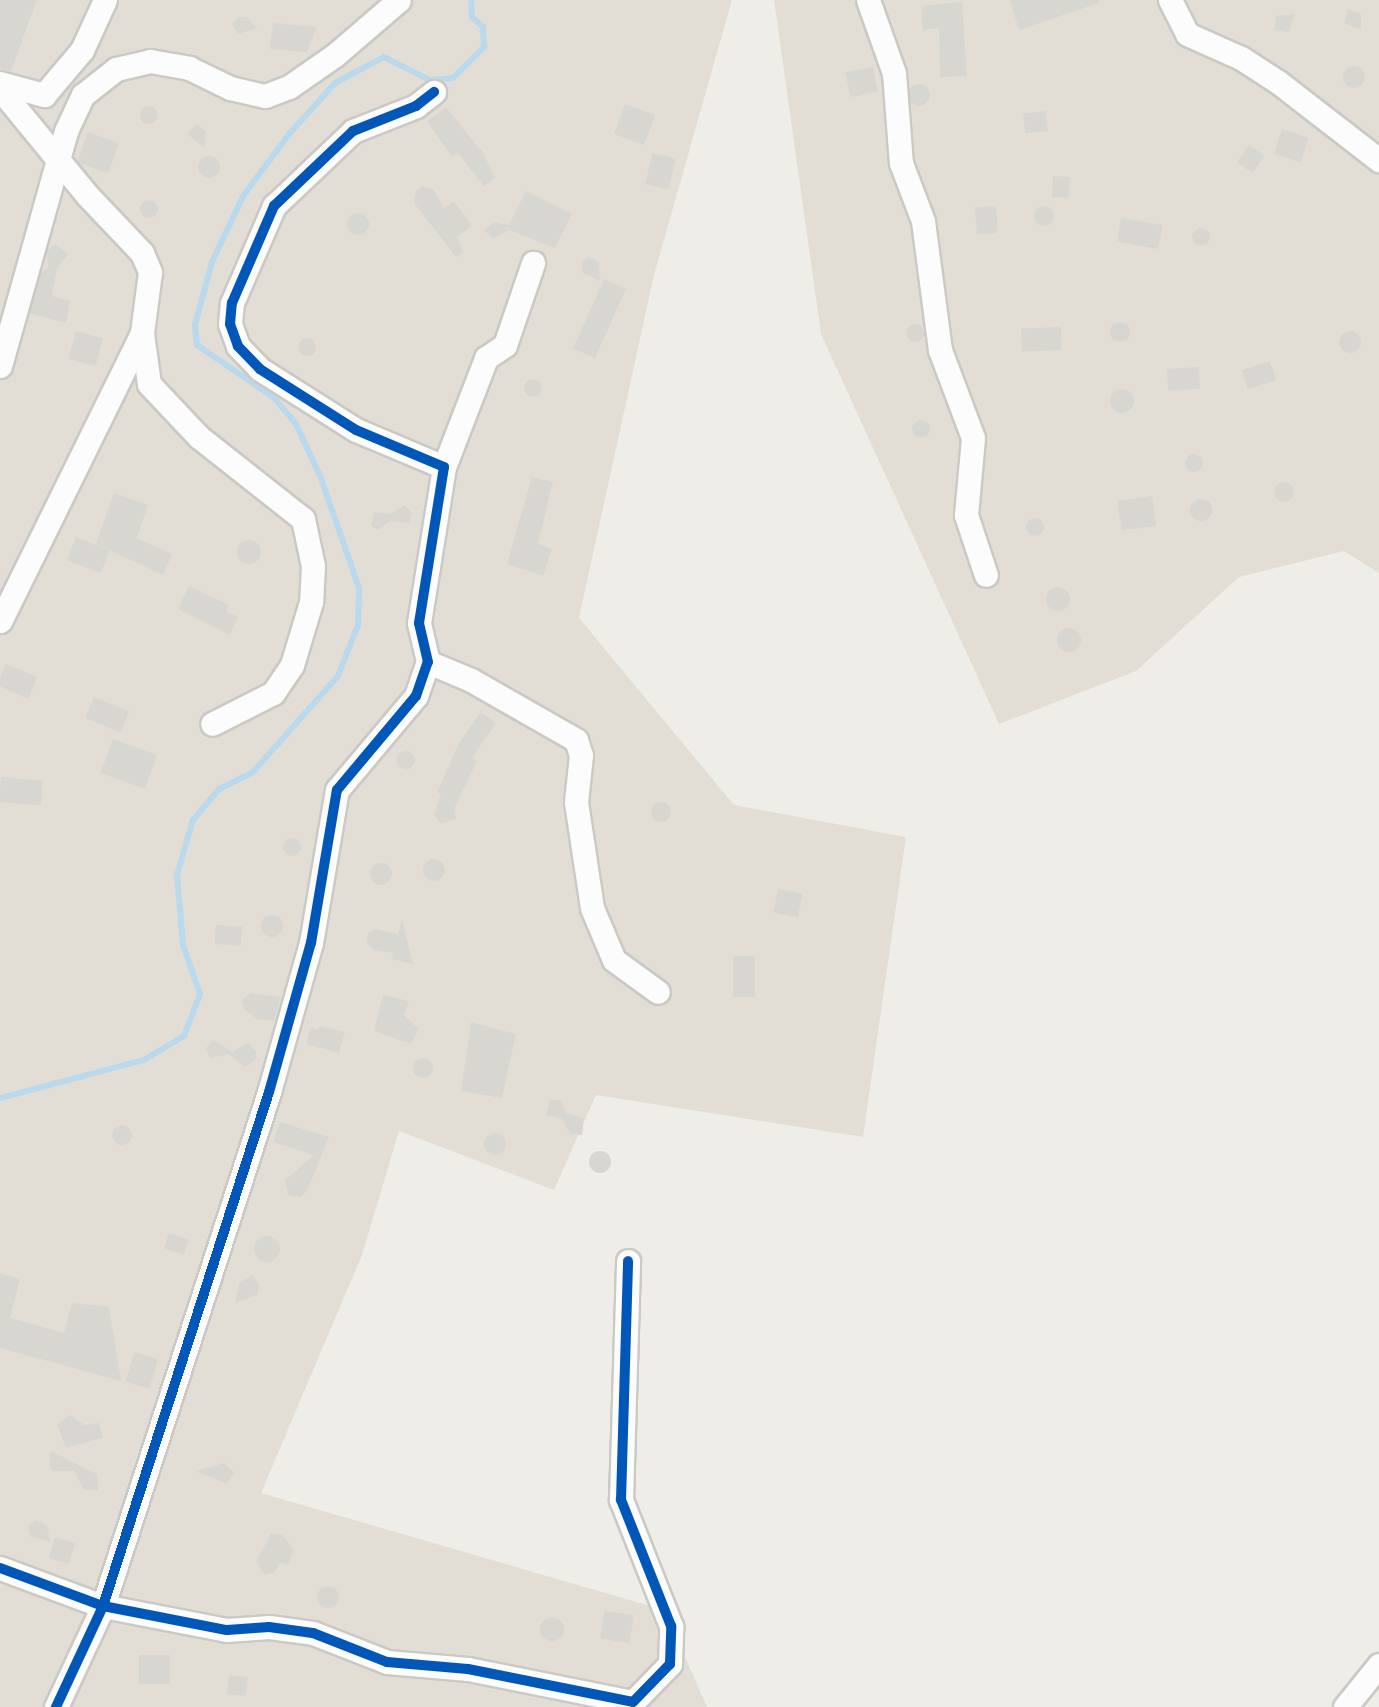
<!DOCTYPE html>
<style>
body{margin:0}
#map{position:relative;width:1379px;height:1707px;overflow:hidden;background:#efede8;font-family:Commissioner,sans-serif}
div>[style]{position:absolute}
.residential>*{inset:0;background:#e3ded5}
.stream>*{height:6px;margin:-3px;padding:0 3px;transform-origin:3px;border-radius:3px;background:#bad9ec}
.building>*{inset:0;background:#d8d6d1;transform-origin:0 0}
.round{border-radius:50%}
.roads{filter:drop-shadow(2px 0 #cbc9c4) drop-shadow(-2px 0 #cbc9c4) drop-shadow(0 2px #cbc9c4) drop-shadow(0 -2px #cbc9c4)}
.street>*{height:23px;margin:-11.5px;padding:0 11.5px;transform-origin:11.5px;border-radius:11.5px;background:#fdfcfc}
.cycleway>*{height:10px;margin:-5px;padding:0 5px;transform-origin:5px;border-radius:5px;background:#0057b8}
span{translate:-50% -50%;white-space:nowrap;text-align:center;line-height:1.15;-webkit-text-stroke:5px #fff;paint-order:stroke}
</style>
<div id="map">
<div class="residential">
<div style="clip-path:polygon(0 0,732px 0,654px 275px,579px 618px,734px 805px,906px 837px,863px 1137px,596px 1095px,554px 1190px,399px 1131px,362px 1255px,261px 1493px,664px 1610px,707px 1707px,0 1707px)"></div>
<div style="clip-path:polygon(774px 0,1379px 0,1379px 573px,1344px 551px,1239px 577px,1136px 671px,999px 724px,821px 334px)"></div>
</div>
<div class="stream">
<div style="left:0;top:1098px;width:149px;rotate:-14.8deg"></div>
<div style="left:144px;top:1060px;width:47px;rotate:-31deg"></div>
<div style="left:184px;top:1036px;width:45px;rotate:-69.1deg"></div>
<div style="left:200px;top:994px;width:52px;rotate:-109.1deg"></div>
<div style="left:183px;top:945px;width:70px;rotate:-94.9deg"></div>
<div style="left:177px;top:875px;width:57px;rotate:-73.8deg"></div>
<div style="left:193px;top:820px;width:40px;rotate:-50deg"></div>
<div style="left:219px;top:789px;width:37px;rotate:-26deg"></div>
<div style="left:252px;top:773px;width:130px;rotate:-48.4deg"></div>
<div style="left:338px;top:676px;width:55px;rotate:-68.6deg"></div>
<div style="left:358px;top:625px;width:37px;rotate:-88deg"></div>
<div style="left:359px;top:588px;width:116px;rotate:-109.1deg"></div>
<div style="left:321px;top:478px;width:60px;rotate:-114.8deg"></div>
<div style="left:296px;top:424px;width:35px;rotate:-130deg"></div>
<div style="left:273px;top:397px;width:92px;rotate:-145.6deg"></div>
<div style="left:197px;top:345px;width:20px;rotate:-96deg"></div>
<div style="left:195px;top:325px;width:65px;rotate:-74.9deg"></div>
<div style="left:212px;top:262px;width:73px;rotate:-64.8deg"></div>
<div style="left:243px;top:196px;width:79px;rotate:-53.3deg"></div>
<div style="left:290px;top:133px;width:67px;rotate:-48deg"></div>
<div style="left:335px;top:83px;width:55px;rotate:-28deg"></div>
<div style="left:384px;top:57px;width:51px;rotate:26.6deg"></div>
<div style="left:430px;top:80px;width:23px;rotate:-5deg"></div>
<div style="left:453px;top:78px;width:44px;rotate:-45deg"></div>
<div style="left:484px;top:47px;width:20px;rotate:-93deg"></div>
<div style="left:483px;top:27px;width:15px;rotate:-138deg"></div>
<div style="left:472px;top:17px;width:17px;rotate:-93deg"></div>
</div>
<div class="building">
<div style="clip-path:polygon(0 0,37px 0,11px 71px,0 69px)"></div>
<div style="clip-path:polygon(1010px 0,1099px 0,1099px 3px,1019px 30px)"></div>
<div style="clip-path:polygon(962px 2px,967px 76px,940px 77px,939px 28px,923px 30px,921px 6px)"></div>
<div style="clip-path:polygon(1348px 9px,1361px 14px,1361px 30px,1344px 23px)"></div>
<div style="clip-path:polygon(1295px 14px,1288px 32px,1274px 30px,1276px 16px)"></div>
<div style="clip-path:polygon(239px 17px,246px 17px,257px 28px,238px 34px,232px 24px)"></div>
<div style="clip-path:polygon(273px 23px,317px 27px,307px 52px,270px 49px)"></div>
<div class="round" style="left:1343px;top:66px;width:22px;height:22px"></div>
<div style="left:873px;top:67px;width:25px;height:28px;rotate:79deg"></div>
<div class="round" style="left:908px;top:84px;width:22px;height:22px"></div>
<div style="left:625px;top:104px;width:32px;height:32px;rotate:20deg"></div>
<div class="round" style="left:140px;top:106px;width:18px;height:18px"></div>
<div style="clip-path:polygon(446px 107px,483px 153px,495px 178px,484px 186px,458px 153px,452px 157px,427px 121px)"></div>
<div style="left:1046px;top:111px;width:20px;height:23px;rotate:84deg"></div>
<div style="clip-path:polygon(197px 124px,206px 132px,204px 147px,187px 134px)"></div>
<div style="left:1282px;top:129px;width:28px;height:26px;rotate:18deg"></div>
<div style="left:88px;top:132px;width:33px;height:32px;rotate:20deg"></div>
<div style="left:1249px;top:145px;width:19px;height:21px;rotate:35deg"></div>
<div style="left:652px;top:153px;width:24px;height:32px;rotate:12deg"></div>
<div class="round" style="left:198px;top:156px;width:22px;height:22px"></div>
<div style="left:1053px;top:176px;width:17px;height:21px;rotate:3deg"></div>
<div style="clip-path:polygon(422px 186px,433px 189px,444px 208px,454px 201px,472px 226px,457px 237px,464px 253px,456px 257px,414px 203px,416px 191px)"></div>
<div style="clip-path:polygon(526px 191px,572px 214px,555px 248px,510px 230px,493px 239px,484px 230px,494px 222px,509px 225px)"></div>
<div class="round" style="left:140px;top:200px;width:18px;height:18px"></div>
<div style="left:996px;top:206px;width:27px;height:21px;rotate:86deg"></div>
<div class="round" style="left:1034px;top:206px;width:20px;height:20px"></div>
<div class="round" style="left:347px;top:213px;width:22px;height:22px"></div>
<div style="left:1121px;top:218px;width:42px;height:24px;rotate:10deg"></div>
<div class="round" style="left:1192px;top:228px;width:18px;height:18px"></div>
<div style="clip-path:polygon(55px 244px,68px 254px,57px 268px,52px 296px,70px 301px,66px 323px,29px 313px,40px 274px,48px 267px,47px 251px)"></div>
<div style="clip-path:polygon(588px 257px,599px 262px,600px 281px,583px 273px,582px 262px)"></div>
<div style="left:604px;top:279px;width:24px;height:76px;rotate:24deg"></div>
<div class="round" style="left:1110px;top:322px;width:20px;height:20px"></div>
<div class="round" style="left:906px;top:324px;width:18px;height:18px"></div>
<div style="left:1061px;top:327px;width:23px;height:40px;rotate:88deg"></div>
<div style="left:76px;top:331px;width:28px;height:29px;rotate:15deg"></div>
<div class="round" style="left:1339px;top:331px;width:22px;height:22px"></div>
<div class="round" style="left:298px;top:338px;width:18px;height:18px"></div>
<div style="left:1270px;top:361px;width:20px;height:30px;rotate:72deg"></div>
<div style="left:1199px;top:367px;width:22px;height:32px;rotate:87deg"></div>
<div class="round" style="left:524px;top:379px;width:18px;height:18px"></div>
<div class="round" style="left:1110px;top:389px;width:24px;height:24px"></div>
<div class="round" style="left:912px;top:420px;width:18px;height:18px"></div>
<div class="round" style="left:1185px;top:454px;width:18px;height:18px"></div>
<div style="clip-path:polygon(532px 477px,553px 482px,538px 544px,552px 549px,543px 576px,507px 564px)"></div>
<div class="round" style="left:1274px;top:482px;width:20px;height:20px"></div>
<div style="clip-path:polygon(114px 493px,148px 505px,137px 538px,172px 554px,163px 575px,96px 544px)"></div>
<div style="left:1152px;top:496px;width:30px;height:35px;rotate:82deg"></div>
<div class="round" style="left:1190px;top:499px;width:22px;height:22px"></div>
<div style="clip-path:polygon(404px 505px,412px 513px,409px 523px,390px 521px,379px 530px,371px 526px,374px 512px,391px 514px)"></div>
<div class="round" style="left:1026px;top:518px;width:18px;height:18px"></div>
<div style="left:76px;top:537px;width:36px;height:25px;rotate:21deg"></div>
<div class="round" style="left:237px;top:540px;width:24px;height:24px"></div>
<div style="clip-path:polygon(189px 586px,229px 605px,226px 611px,238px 617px,230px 635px,178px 609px)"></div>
<div class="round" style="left:1046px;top:587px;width:24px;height:24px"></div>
<div class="round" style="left:1057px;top:628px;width:24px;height:24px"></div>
<div style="left:6px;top:664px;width:34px;height:23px;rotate:23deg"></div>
<div style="left:94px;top:697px;width:38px;height:23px;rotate:22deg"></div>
<div style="clip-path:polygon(481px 712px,496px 723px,472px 758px,477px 761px,455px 807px,456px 818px,441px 824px,434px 815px,441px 794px,437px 792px,459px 743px)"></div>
<div style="left:113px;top:739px;width:47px;height:36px;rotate:20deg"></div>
<div class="round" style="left:397px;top:751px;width:18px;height:18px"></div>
<div style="left:1px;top:777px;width:42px;height:25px;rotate:5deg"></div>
<div class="round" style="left:651px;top:802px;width:20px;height:20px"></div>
<div class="round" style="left:283px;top:838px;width:18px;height:18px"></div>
<div class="round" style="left:423px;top:859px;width:22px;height:22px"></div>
<div class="round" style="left:370px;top:863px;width:22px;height:22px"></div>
<div style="left:778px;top:889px;width:25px;height:24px;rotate:11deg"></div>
<div class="round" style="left:261px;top:915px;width:22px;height:22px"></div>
<div style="clip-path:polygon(402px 919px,406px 936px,413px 964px,392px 959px,393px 953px,374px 950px,367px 943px,368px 933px,375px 929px,398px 934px)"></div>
<div style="left:216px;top:925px;width:26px;height:19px;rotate:4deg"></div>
<div style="left:733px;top:956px;width:22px;height:41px"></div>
<div style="clip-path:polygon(251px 993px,280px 997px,274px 1021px,257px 1019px,244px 1009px,242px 1000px)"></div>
<div style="clip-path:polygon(383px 995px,409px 1001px,404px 1015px,419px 1029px,411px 1044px,374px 1031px)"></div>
<div style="clip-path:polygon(471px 1022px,516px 1034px,502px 1098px,461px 1091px)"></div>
<div style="clip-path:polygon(320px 1026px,345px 1032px,339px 1053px,306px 1044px,311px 1028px,318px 1030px)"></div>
<div style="clip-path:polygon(213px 1040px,232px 1052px,248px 1043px,256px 1052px,256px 1059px,245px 1067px,229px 1054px,210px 1058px,206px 1048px)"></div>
<div class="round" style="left:413px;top:1058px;width:20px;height:20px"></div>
<div style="clip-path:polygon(550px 1100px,560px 1100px,566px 1112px,584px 1119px,582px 1135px,570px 1134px,562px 1119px,546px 1115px)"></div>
<div style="clip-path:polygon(280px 1122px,329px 1137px,307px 1191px,300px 1197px,288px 1195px,285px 1180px,314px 1155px,273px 1142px)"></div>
<div class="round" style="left:112px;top:1125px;width:20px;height:20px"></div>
<div class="round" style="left:484px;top:1133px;width:22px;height:22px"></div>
<div class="round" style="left:589px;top:1151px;width:22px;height:22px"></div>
<div style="left:169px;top:1233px;width:21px;height:16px;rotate:19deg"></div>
<div class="round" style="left:254px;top:1236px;width:26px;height:26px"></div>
<div style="clip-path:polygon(0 1273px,20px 1279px,10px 1318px,64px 1333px,72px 1303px,109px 1307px,121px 1381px,0 1348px)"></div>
<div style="clip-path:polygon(252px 1275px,259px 1285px,257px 1295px,235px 1303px,240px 1282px)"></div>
<div style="left:134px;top:1352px;width:25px;height:31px;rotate:16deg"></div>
<div style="clip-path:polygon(70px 1415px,84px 1425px,99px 1423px,103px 1438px,66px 1448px,57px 1425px)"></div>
<div style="clip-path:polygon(51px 1451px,97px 1474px,98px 1490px,84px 1490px,74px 1471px,53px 1471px,49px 1465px)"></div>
<div style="clip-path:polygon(224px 1463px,234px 1472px,227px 1484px,196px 1471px)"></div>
<div style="clip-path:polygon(35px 1520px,47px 1525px,50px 1542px,30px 1536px,28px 1527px)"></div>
<div style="clip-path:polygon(271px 1534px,282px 1534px,294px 1550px,288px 1565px,280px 1562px,275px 1572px,265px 1575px,256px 1562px)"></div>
<div style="left:55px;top:1537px;width:21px;height:22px;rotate:17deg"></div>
<div class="round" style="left:317px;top:1586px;width:22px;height:22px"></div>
<div style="left:604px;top:1611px;width:30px;height:28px;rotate:8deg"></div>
<div class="round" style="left:540px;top:1617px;width:24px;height:24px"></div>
<div style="left:139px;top:1655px;width:31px;height:29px"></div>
<div style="left:229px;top:1675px;width:19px;height:19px;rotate:6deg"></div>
</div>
<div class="roads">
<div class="street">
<div style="left:868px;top:0;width:77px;rotate:70.4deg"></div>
<div style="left:894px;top:73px;width:90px;rotate:85.6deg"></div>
<div style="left:901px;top:163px;width:62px;rotate:69.2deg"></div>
<div style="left:923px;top:221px;width:130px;rotate:82.5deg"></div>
<div style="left:940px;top:350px;width:94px;rotate:69.4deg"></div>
<div style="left:973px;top:438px;width:77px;rotate:95.2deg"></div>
<div style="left:966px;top:515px;width:63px;rotate:71.6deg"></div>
<div style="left:1170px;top:0;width:38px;rotate:63deg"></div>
<div style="left:1187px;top:34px;width:59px;rotate:24deg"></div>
<div style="left:1241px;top:58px;width:44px;rotate:33deg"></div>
<div style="left:1278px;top:82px;width:128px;rotate:37.7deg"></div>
<div style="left:0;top:83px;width:46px;rotate:15.3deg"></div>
<div style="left:44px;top:95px;width:59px;rotate:-49.8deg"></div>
<div style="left:82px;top:50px;width:55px;rotate:-65.3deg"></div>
<div style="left:0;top:89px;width:137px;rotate:50.6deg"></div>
<div style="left:87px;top:195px;width:80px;rotate:46.5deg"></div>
<div style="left:142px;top:253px;width:21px;rotate:67deg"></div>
<div style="left:150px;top:272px;width:62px;rotate:97.5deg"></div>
<div style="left:142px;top:333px;width:321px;rotate:116.2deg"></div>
<div style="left:142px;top:333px;width:51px;rotate:82.2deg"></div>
<div style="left:149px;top:384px;width:73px;rotate:46.7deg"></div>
<div style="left:199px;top:437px;width:132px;rotate:38.3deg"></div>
<div style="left:303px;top:519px;width:48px;rotate:78deg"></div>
<div style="left:313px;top:566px;width:36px;rotate:93deg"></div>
<div style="left:311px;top:602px;width:66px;rotate:106.8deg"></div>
<div style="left:292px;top:665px;width:34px;rotate:124deg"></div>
<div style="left:273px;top:693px;width:68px;rotate:153.1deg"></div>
<div style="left:0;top:366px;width:244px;rotate:-74.3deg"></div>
<div style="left:66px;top:131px;width:40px;rotate:-65deg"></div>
<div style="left:83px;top:95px;width:42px;rotate:-38.2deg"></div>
<div style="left:116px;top:69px;width:35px;rotate:-13deg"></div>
<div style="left:150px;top:61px;width:40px;rotate:10deg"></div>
<div style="left:189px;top:68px;width:46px;rotate:26deg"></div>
<div style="left:230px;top:88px;width:36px;rotate:13deg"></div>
<div style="left:265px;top:96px;width:26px;rotate:-21deg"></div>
<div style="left:289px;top:87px;width:56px;rotate:-34.8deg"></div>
<div style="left:335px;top:55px;width:84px;rotate:-40.7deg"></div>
<div style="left:444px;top:467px;width:117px;rotate:-68.9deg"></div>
<div style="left:486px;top:358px;width:23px;rotate:-34deg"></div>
<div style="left:505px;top:345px;width:87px;rotate:-71.1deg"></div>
<div style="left:428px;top:662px;width:47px;rotate:22.7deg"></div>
<div style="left:471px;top:680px;width:121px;rotate:29.7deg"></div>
<div style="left:576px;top:740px;width:16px;rotate:72deg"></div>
<div style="left:581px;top:755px;width:47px;rotate:96.1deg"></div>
<div style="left:576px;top:802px;width:107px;rotate:81.4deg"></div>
<div style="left:592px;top:908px;width:56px;rotate:67.1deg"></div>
<div style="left:614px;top:960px;width:54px;rotate:36deg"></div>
<div style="left:0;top:1568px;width:110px;rotate:20.3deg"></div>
<div style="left:103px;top:1606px;width:126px;rotate:11deg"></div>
<div style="left:227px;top:1630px;width:42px;rotate:-4.1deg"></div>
<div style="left:269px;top:1627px;width:44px;rotate:7.8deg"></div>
<div style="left:313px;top:1633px;width:79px;rotate:21.4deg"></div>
<div style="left:387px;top:1662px;width:81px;rotate:4.9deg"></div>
<div style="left:468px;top:1669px;width:168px;rotate:11.3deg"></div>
<div style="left:633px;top:1702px;width:53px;rotate:-45.8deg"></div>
<div style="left:670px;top:1664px;width:38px;rotate:-88deg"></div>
<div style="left:671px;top:1626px;width:136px;rotate:-111.6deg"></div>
<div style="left:621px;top:1500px;width:239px;rotate:-88.3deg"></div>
<div style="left:56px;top:1707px;width:111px;rotate:-65deg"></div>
<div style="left:103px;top:1606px;width:540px;rotate:-72.1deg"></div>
<div style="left:269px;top:1092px;width:155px;rotate:-74.3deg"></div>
<div style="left:311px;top:943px;width:155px;rotate:-80.4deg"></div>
<div style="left:337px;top:790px;width:123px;rotate:-50deg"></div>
<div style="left:416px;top:696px;width:36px;rotate:-71deg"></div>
<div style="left:428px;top:662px;width:40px;rotate:-103deg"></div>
<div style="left:419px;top:623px;width:158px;rotate:-80.9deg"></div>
<div style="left:444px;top:467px;width:95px;rotate:-157.2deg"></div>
<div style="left:356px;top:430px;width:114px;rotate:-147.6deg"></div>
<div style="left:260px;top:369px;width:32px;rotate:-134deg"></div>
<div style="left:238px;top:346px;width:23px;rotate:-110deg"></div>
<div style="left:230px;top:324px;width:21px;rotate:-85deg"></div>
<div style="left:232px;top:303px;width:106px;rotate:-66.6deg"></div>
<div style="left:274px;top:206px;width:109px;rotate:-43.5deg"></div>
<div style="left:353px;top:131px;width:68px;rotate:-21.6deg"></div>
<div style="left:416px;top:106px;width:23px;rotate:-38deg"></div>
<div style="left:1345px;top:1707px;width:54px;rotate:-51deg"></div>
</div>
</div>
<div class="cycleway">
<div style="left:0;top:1568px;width:110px;rotate:20.3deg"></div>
<div style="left:103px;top:1606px;width:126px;rotate:11deg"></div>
<div style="left:227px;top:1630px;width:42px;rotate:-4.1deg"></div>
<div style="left:269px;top:1627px;width:44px;rotate:7.8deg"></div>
<div style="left:313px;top:1633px;width:79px;rotate:21.4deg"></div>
<div style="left:387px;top:1662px;width:81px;rotate:4.9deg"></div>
<div style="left:468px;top:1669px;width:168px;rotate:11.3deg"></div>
<div style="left:633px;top:1702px;width:53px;rotate:-45.8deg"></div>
<div style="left:670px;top:1664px;width:38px;rotate:-88deg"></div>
<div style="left:671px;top:1626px;width:136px;rotate:-111.6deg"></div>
<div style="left:621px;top:1500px;width:239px;rotate:-88.3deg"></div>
<div style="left:56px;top:1707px;width:111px;rotate:-65deg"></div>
<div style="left:103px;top:1606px;width:540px;rotate:-72.1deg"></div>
<div style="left:269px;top:1092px;width:155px;rotate:-74.3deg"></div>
<div style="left:311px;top:943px;width:155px;rotate:-80.4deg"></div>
<div style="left:337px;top:790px;width:123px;rotate:-50deg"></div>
<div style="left:416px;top:696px;width:36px;rotate:-71deg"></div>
<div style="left:428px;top:662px;width:40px;rotate:-103deg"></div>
<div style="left:419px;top:623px;width:158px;rotate:-80.9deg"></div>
<div style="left:444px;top:467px;width:95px;rotate:-157.2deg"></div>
<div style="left:356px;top:430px;width:114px;rotate:-147.6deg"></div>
<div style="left:260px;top:369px;width:32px;rotate:-134deg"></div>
<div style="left:238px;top:346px;width:23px;rotate:-110deg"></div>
<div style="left:230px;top:324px;width:21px;rotate:-85deg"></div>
<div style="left:232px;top:303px;width:106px;rotate:-66.6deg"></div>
<div style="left:274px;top:206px;width:109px;rotate:-43.5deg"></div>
<div style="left:353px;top:131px;width:68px;rotate:-21.6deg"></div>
<div style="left:416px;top:106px;width:23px;rotate:-38deg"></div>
</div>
</div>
